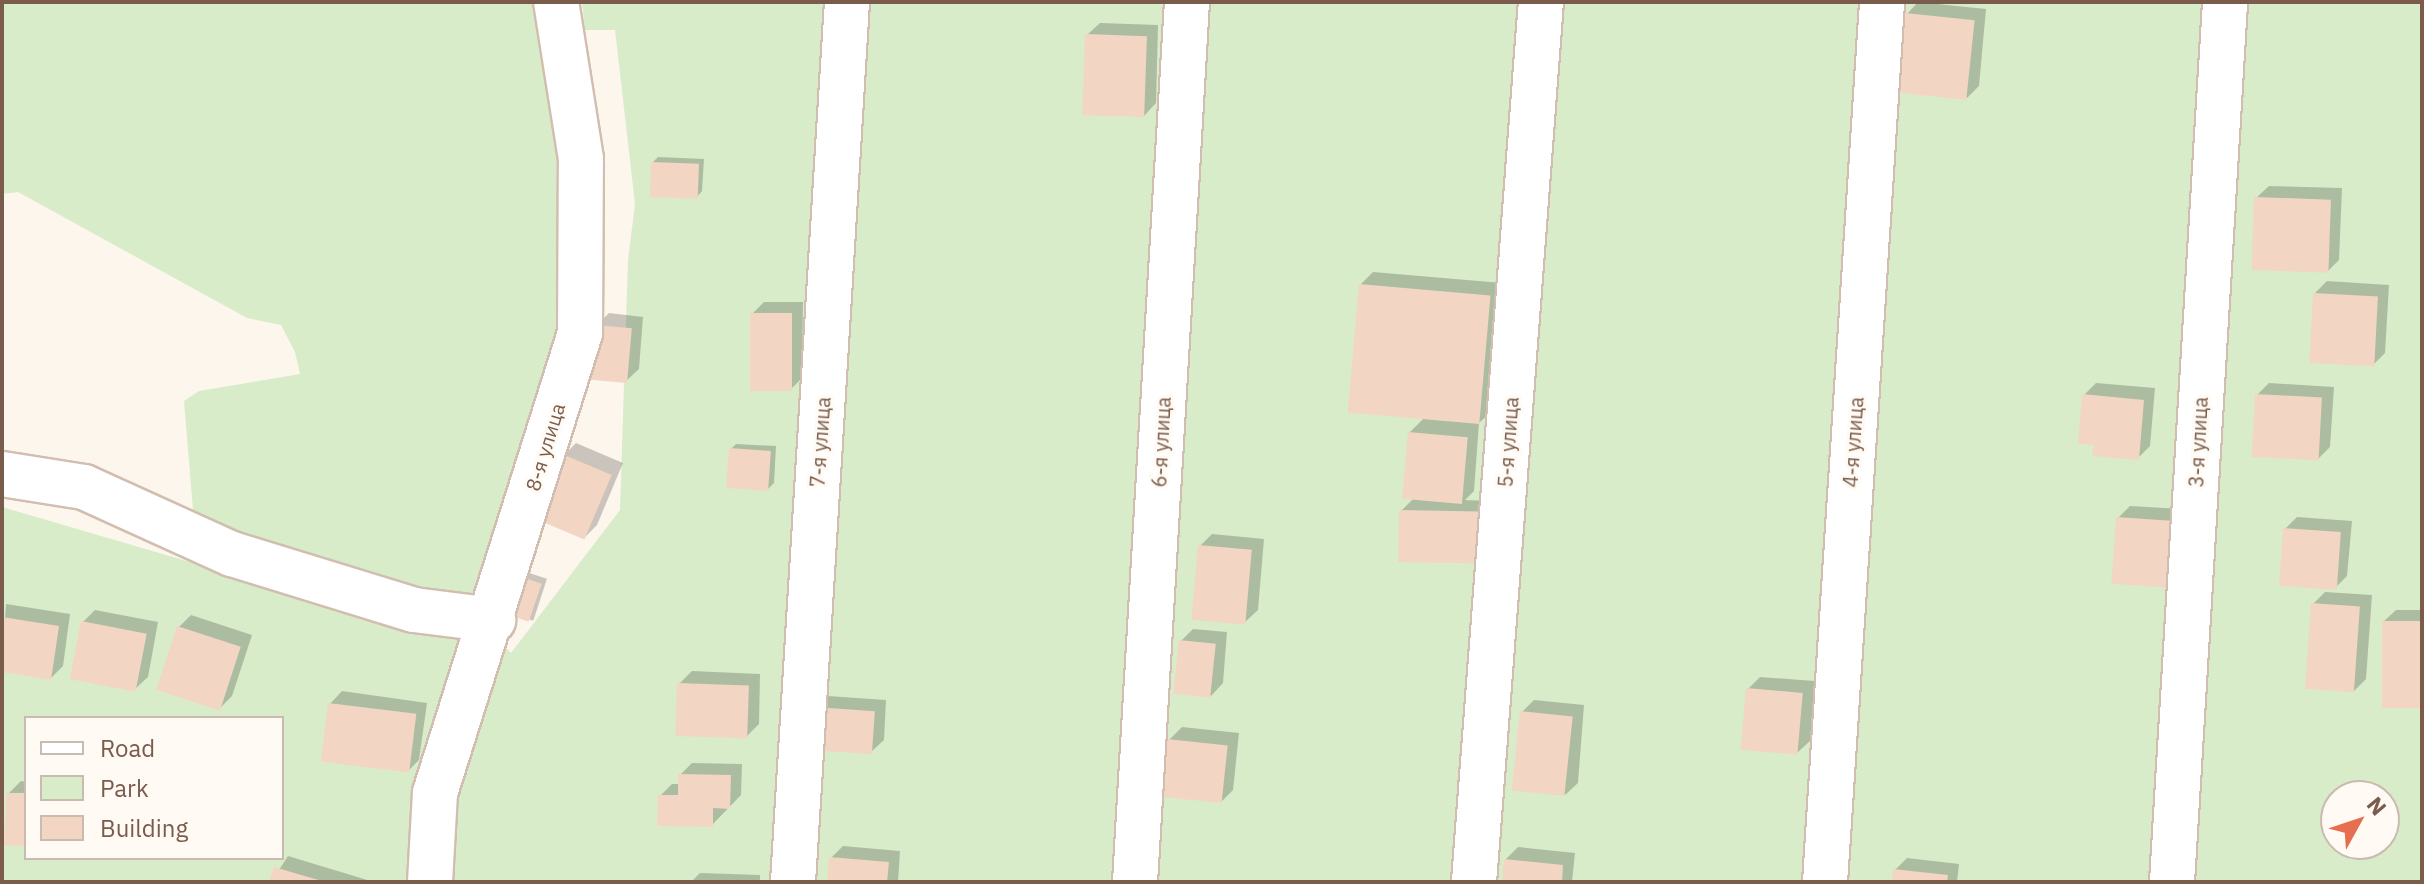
<!DOCTYPE html>
<meta charset="utf-8">
<style>
body{margin:0}
#map{position:relative;width:2424px;height:884px;overflow:hidden;background:#fdf6ec;font-family:"IBM Plex Sans",sans-serif}
div>[style]{position:absolute}
.green>*{inset:0;background:#d8ecc9}
.shadow>*{inset:0;background:#0003;transform-origin:0 0}
.building>*{inset:0;background:#f3d5c3;transform-origin:0 0}
.roads{filter:drop-shadow(2px 0 #d1beb0) drop-shadow(-2px 0 #d1beb0) drop-shadow(0 2px #d1beb0) drop-shadow(0 -2px #d1beb0)}
.minor>*{height:44px;margin:-22px;padding:0 22px;transform-origin:22px;border-radius:22px;background:#fff}
span{translate:-50% -50%;white-space:nowrap;text-align:center;line-height:1.15;-webkit-text-stroke:6px #fffaf3;paint-order:stroke}
.street-label{font-size:20px;color:#7a5c4d}
.frame{position:absolute;inset:0;border:4px solid #7a5c4d;pointer-events:none}
.legend{position:absolute;left:24px;top:716px;width:260px;height:144px;box-sizing:border-box;background:#fffaf3;border:2px solid #cabbb1;margin:0;padding:10px 14px;list-style:none;font-size:24px;color:#7a5c4d}
.legend li{display:flex;align-items:center;gap:16px;height:40px}
.legend b{width:40px;border:2px solid #cabbb1}
.north{position:absolute;left:2320px;top:780px;width:80px;height:80px;box-sizing:border-box;background:#fffaf3;border:2px solid #cabbb1;border-radius:50%;rotate:50deg;font-size:22px;font-weight:700;line-height:32px;text-align:center;color:#7a5c4d}
.north::after{content:'';display:block;margin:auto;width:28px;height:36px;background:#e76f51;clip-path:polygon(50% 0,100% 100%,50% 72%,0 100%)}
</style>
<div id="map">
<div class="green">
<div style="clip-path:polygon(2px 2px,561px 2px,566px 331px,510px 512px,471px 604px,194px 522px,184px 401px,199px 391px,300px 374px,295px 352px,281px 325px,247px 318px,18px 192px,2px 194px)"></div>
<div style="clip-path:polygon(evenodd,582px 2px,2422px 2px,2422px 882px,2px 882px,2px 507px,467px 643px,502px 644px,511px 653px,620px 510px,628px 260px,635px 204px,615px 30px,585px 30px,582px 2px,26px 718px,282px 718px,282px 858px,26px 858px,26px 718px,582px 2px,2336px 796px,2384px 796px,2384px 844px,2336px 844px,2336px 796px)"></div>
</div>
<div class="shadow">
<div style="clip-path:polygon(1918px 2px,1986px 9px,1979px 86px,1967px 98px,1907px 14px)"></div>
<div style="clip-path:polygon(1100px 23px,1158px 25px,1156px 103px,1144px 116px,1087px 35px)"></div>
<div style="clip-path:polygon(658px 157px,704px 159px,702px 191px,697px 197px,653px 162px)"></div>
<div style="clip-path:polygon(2269px 186px,2342px 188px,2339px 260px,2327px 272px,2256px 198px)"></div>
<div style="clip-path:polygon(1373px 272px,1502px 283px,1492px 411px,1479px 423px,1474px 491px,1465px 500px,1491px 501px,1490px 550px,1401px 511px,1414px 498px,1410px 432px,1424px 418px,1361px 284px)"></div>
<div style="clip-path:polygon(2327px 281px,2389px 285px,2385px 353px,2373px 365px,2315px 293px)"></div>
<div style="clip-path:polygon(764px 302px,803px 302px,802px 378px,790px 390px,752px 314px)"></div>
<div style="clip-path:polygon(609px 313px,643px 317px,639px 369px,626px 381px,597px 325px)"></div>
<div style="clip-path:polygon(2096px 383px,2155px 388px,2150px 446px,2138px 458px,2096px 443px,2084px 395px)"></div>
<div style="clip-path:polygon(2269px 383px,2334px 387px,2330px 447px,2318px 459px,2257px 395px)"></div>
<div style="clip-path:polygon(576px 443px,623px 463px,597px 525px,585px 537px,564px 455px)"></div>
<div style="clip-path:polygon(736px 444px,776px 446px,774px 483px,768px 489px,731px 449px)"></div>
<div style="clip-path:polygon(2130px 506px,2182px 509px,2177px 574px,2165px 586px,2118px 518px)"></div>
<div style="clip-path:polygon(2297px 517px,2352px 521px,2347px 576px,2335px 588px,2285px 529px)"></div>
<div style="clip-path:polygon(1212px 534px,1264px 539px,1258px 610px,1245px 622px,1200px 546px)"></div>
<div style="left:526px;top:572px;width:22px;height:44px;rotate:18deg"></div>
<div style="clip-path:polygon(2325px 592px,2372px 595px,2366px 679px,2354px 691px,2313px 604px)"></div>
<div style="clip-path:polygon(6px 604px,70px 614px,63px 666px,51px 678px,2px 670px)"></div>
<div style="clip-path:polygon(95px 610px,158px 622px,148px 677px,135px 689px,83px 622px)"></div>
<div style="clip-path:polygon(2396px 610px,2422px 610px,2422px 706px,2383px 622px)"></div>
<div style="clip-path:polygon(191px 615px,252px 635px,232px 696px,220px 708px,179px 627px)"></div>
<div style="clip-path:polygon(1193px 629px,1227px 632px,1223px 683px,1211px 696px,1181px 641px)"></div>
<div style="clip-path:polygon(692px 671px,760px 674px,759px 724px,747px 736px,679px 684px)"></div>
<div style="clip-path:polygon(1760px 677px,1815px 681px,1810px 741px,1797px 753px,1748px 689px)"></div>
<div style="clip-path:polygon(342px 691px,427px 703px,419px 760px,407px 772px,330px 704px)"></div>
<div style="clip-path:polygon(828px 696px,886px 700px,884px 740px,871px 752px,816px 708px)"></div>
<div style="clip-path:polygon(1534px 700px,1584px 705px,1578px 783px,1565px 795px,1522px 712px)"></div>
<div style="clip-path:polygon(1182px 727px,1239px 733px,1233px 790px,1221px 802px,1169px 740px)"></div>
<div style="clip-path:polygon(692px 763px,742px 764px,741px 795px,712px 825px,660px 796px,672px 784px,680px 784px,680px 775px)"></div>
<div style="clip-path:polygon(21px 781px,26px 782px,26px 844px,9px 793px)"></div>
<div style="clip-path:polygon(843px 846px,900px 851px,898px 882px,829px 882px,831px 858px)"></div>
<div style="clip-path:polygon(1518px 847px,1575px 853px,1572px 882px,1504px 882px,1506px 859px)"></div>
<div style="clip-path:polygon(288px 856px,374px 882px,271px 882px)"></div>
<div style="clip-path:polygon(1907px 858px,1959px 864px,1957px 882px,1894px 882px,1895px 870px)"></div>
<div style="clip-path:polygon(700px 873px,760px 875px,760px 882px,691px 882px)"></div>
</div>
<div class="building">
<div style="left:1905px;top:13px;width:70px;height:80px;rotate:6deg"></div>
<div style="left:1085px;top:34px;width:62px;height:81px;rotate:2deg"></div>
<div style="left:651px;top:162px;width:48px;height:35px;rotate:2deg"></div>
<div style="left:2254px;top:197px;width:77px;height:73px;rotate:2deg"></div>
<div style="left:1359px;top:284px;width:132px;height:129px;rotate:5deg"></div>
<div style="left:2313px;top:293px;width:65px;height:70px;rotate:3deg"></div>
<div style="left:750px;top:313px;width:42px;height:78px"></div>
<div style="left:595px;top:325px;width:37px;height:55px;rotate:5deg"></div>
<div style="clip-path:polygon(2082px 394px,2144px 400px,2139px 460px,2092px 456px,2094px 445px,2078px 444px)"></div>
<div style="left:2255px;top:394px;width:67px;height:63px;rotate:3deg"></div>
<div style="left:1408px;top:432px;width:60px;height:67px;rotate:5deg"></div>
<div style="left:729px;top:448px;width:42px;height:40px;rotate:4deg"></div>
<div style="left:562px;top:454px;width:54px;height:70px;rotate:23deg"></div>
<div style="left:1399px;top:510px;width:80px;height:52px;rotate:1deg"></div>
<div style="left:2116px;top:517px;width:55px;height:67px;rotate:4deg"></div>
<div style="left:2283px;top:528px;width:58px;height:58px;rotate:4deg"></div>
<div style="left:1198px;top:545px;width:54px;height:75px;rotate:5deg"></div>
<div style="left:519px;top:576px;width:24px;height:40px;rotate:19deg"></div>
<div style="left:2311px;top:603px;width:49px;height:86px;rotate:4deg"></div>
<div style="clip-path:polygon(2px 617px,59px 626px,51px 680px,2px 672px)"></div>
<div style="left:81px;top:621px;width:67px;height:59px;rotate:11deg"></div>
<div style="left:2382px;top:621px;width:40px;height:87px"></div>
<div style="left:177px;top:626px;width:67px;height:67px;rotate:18deg"></div>
<div style="left:1179px;top:640px;width:37px;height:54px;rotate:6deg"></div>
<div style="left:677px;top:683px;width:72px;height:53px;rotate:2deg"></div>
<div style="left:1746px;top:688px;width:57px;height:62px;rotate:5deg"></div>
<div style="left:328px;top:703px;width:89px;height:59px;rotate:7deg"></div>
<div style="left:814px;top:707px;width:61px;height:43px;rotate:4deg"></div>
<div style="left:1520px;top:711px;width:53px;height:80px;rotate:6deg"></div>
<div style="left:1167px;top:739px;width:61px;height:58px;rotate:6deg"></div>
<div style="clip-path:polygon(678px 774px,731px 775px,730px 809px,713px 808px,713px 827px,657px 826px,658px 795px,678px 795px)"></div>
<div style="clip-path:polygon(7px 793px,26px 793px,26px 846px,4px 845px)"></div>
<div style="clip-path:polygon(829px 857px,889px 862px,887px 882px,827px 882px)"></div>
<div style="clip-path:polygon(1504px 859px,1563px 865px,1562px 882px,1502px 882px)"></div>
<div style="clip-path:polygon(274px 867px,322px 881px,322px 882px,269px 882px)"></div>
<div style="clip-path:polygon(1893px 869px,1948px 875px,1947px 882px,1892px 882px)"></div>
</div>
<div class="roads">
<div class="minor">
<div style="left:2px;top:474px;width:83px;rotate:9deg"></div>
<div style="left:84px;top:487px;width:162px;rotate:24.4deg"></div>
<div style="left:232px;top:554px;width:190px;rotate:17.1deg"></div>
<div style="left:414px;top:610px;width:80px;rotate:7.2deg"></div>
<div style="left:430px;top:882px;width:89px;rotate:-86.8deg"></div>
<div style="left:435px;top:793px;width:482px;rotate:-72.5deg"></div>
<div style="left:580px;top:333px;width:174px;rotate:-89.7deg"></div>
<div style="left:581px;top:159px;width:159px;rotate:-99deg"></div>
<div style="left:793px;top:882px;width:882px;rotate:-86.49deg"></div>
<div style="left:1135px;top:882px;width:882px;rotate:-86.62deg"></div>
<div style="left:1474px;top:882px;width:883px;rotate:-85.65deg"></div>
<div style="left:1825px;top:882px;width:882px;rotate:-86.29deg"></div>
<div style="left:2172px;top:882px;width:882px;rotate:-86.55deg"></div>
</div>
</div>
<div class="street-label">
<span style="left:820px;top:442px;rotate:-86deg">7-я улица</span>
<span style="left:1161px;top:442px;rotate:-87deg">6-я улица</span>
<span style="left:1508px;top:442px;rotate:-86deg">5-я улица</span>
<span style="left:1853px;top:442px;rotate:-86deg">4-я улица</span>
<span style="left:2198px;top:442px;rotate:-87deg">3-я улица</span>
<span style="left:545px;top:447px;rotate:-73deg">8-я улица</span>
</div>
<div class="frame"></div>
<ul class="legend">
<li><b style="height:10px;background:#fff"></b>Road</li>
<li><b style="height:22px;background:#d8ecc9"></b>Park</li>
<li><b style="height:22px;background:#f3d5c3"></b>Building</li>
</ul>
<div class="north">N</div>
</div>
